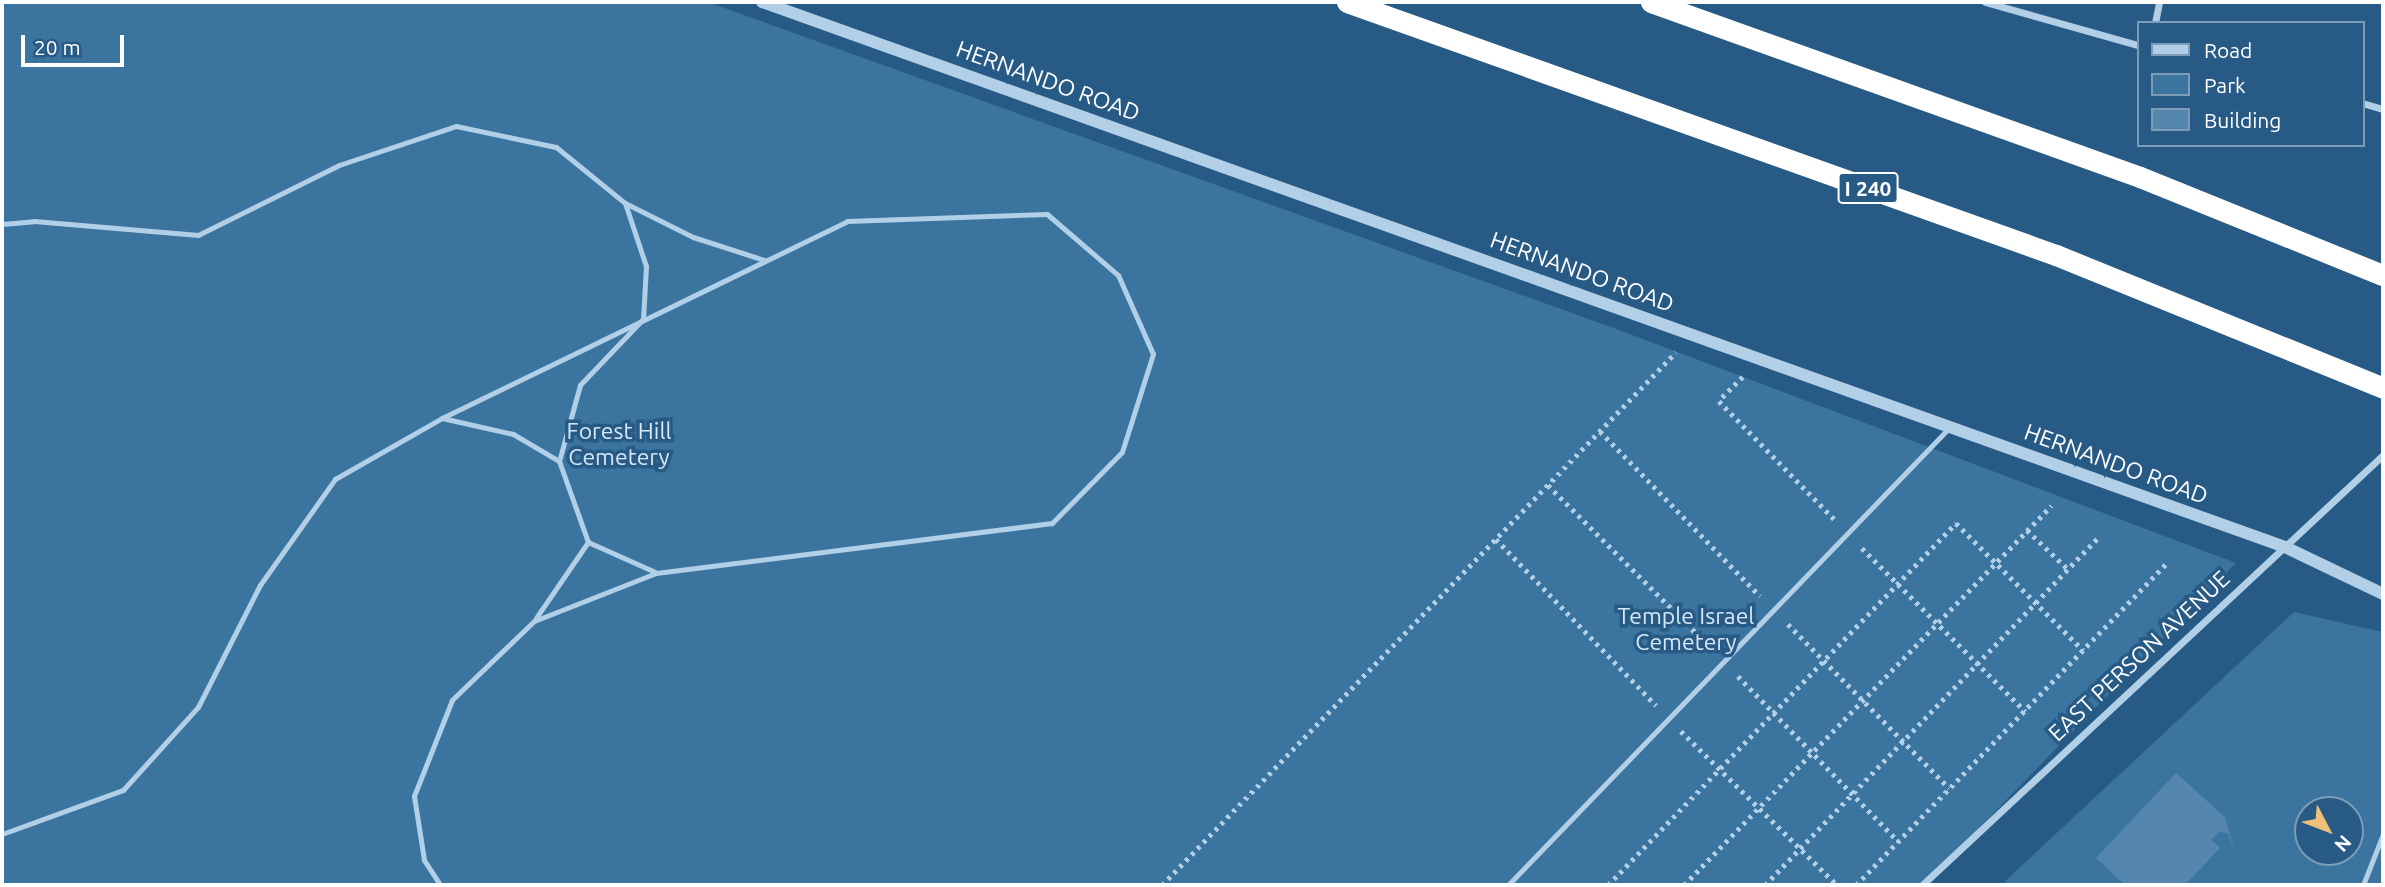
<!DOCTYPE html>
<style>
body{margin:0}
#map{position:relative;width:2385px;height:887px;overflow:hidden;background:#275a84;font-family:Ubuntu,sans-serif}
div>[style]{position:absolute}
.green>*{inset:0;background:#3c74a0}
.building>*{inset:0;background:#5486ae}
.path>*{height:4.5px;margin-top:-2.25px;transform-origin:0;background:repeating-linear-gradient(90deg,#b1cfe7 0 3.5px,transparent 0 8.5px)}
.service>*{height:5px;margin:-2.5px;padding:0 2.5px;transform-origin:2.5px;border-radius:2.5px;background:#b1cfe7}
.minor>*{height:7px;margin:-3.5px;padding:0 3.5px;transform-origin:3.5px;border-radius:3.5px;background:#b1cfe7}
.tertiary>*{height:12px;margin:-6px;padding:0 6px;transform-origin:6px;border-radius:6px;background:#b1cfe7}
.motorway>*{height:21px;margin:-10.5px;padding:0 10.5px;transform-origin:10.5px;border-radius:10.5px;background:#fff}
span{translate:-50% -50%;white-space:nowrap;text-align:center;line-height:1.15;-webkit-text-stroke:7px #275a84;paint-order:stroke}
.shield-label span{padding:2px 5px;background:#275a84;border:2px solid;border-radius:5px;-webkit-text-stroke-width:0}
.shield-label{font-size:21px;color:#fff;font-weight:700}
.street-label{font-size:23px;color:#fff}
.park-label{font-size:23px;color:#d5e7f6}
.frame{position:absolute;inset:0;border:4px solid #fff;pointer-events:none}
.legend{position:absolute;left:2137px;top:21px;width:228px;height:126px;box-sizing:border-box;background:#275a84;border:2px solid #7d9cb5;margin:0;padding:9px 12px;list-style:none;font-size:21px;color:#fff}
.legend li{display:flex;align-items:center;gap:14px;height:35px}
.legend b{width:35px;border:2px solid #7d9cb5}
.north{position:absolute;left:2294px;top:796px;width:70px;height:70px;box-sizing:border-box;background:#275a84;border:2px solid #7d9cb5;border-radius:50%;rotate:132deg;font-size:19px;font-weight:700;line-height:28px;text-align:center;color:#fff}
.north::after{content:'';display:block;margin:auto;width:24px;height:32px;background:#efc077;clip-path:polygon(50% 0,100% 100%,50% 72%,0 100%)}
.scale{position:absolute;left:21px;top:35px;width:103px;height:32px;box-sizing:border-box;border:4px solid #fff;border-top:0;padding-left:9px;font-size:21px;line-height:24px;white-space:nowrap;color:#fff;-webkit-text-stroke:5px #275a84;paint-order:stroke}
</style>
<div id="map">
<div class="green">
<div style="clip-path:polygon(2px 2px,708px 2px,1619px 330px,2236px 563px,1924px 885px,2px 885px)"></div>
<div style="clip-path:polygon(evenodd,2294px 612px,2383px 632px,2383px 885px,2001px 885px,2294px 612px,2308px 810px,2350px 810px,2350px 852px,2308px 852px,2308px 810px)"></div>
</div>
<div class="building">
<div style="clip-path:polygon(2176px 773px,2225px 817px,2235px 852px,2228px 833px,2219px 832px,2211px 840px,2220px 848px,2185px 885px,2125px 885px,2096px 858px)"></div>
</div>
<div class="path">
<div style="left:1743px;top:377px;width:34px;rotate:135deg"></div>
<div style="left:1719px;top:401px;width:165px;rotate:45.7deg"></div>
<div style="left:1600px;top:431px;width:230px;rotate:45.9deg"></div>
<div style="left:1548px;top:485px;width:229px;rotate:45deg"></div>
<div style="left:2027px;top:530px;width:57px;rotate:43.6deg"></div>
<div style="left:1496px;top:539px;width:231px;rotate:46.1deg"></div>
<div style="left:1862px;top:548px;width:231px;rotate:45deg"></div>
<div style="left:1788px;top:624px;width:230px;rotate:45.5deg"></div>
<div style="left:1738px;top:676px;width:230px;rotate:45.9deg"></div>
<div style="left:1681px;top:731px;width:219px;rotate:44.6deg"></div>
<div style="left:1162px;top:885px;width:740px;rotate:-46.04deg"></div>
<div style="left:1608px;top:885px;width:502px;rotate:-46.13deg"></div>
<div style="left:1956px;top:523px;width:180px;rotate:45deg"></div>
<div style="left:1684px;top:885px;width:528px;rotate:-45.92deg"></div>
<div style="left:1765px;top:885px;width:484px;rotate:-46.2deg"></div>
<div style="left:1856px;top:885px;width:446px;rotate:-46deg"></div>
</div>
<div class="service">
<div style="left:625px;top:203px;width:76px;rotate:26.6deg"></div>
<div style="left:693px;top:237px;width:75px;rotate:17.9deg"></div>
<div style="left:2px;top:224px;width:32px;rotate:-5deg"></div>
<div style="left:34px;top:221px;width:165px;rotate:4.9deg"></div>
<div style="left:198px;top:235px;width:157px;rotate:-26.4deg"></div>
<div style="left:339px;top:165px;width:123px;rotate:-18.4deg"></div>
<div style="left:456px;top:126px;width:102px;rotate:11.9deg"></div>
<div style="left:556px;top:147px;width:89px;rotate:39.1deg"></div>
<div style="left:625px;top:203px;width:66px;rotate:71.6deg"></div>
<div style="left:646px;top:266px;width:53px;rotate:93.2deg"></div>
<div style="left:643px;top:319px;width:91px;rotate:133.7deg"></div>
<div style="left:580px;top:385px;width:79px;rotate:105.4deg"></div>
<div style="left:442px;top:418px;width:73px;rotate:12.7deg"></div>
<div style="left:513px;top:434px;width:53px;rotate:30.4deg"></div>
<div style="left:559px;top:461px;width:86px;rotate:70.3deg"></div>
<div style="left:588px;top:542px;width:92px;rotate:124.4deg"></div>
<div style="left:588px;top:542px;width:73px;rotate:24.1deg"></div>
<div style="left:2px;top:834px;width:129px;rotate:-20deg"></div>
<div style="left:123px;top:790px;width:112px;rotate:-47.9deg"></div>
<div style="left:198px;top:707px;width:137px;rotate:-63.1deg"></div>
<div style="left:260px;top:585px;width:130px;rotate:-54.7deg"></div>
<div style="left:335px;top:479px;width:123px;rotate:-29.7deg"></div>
<div style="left:442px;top:418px;width:450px;rotate:-25.9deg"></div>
<div style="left:847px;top:221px;width:200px;rotate:-2deg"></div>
<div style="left:1047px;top:214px;width:94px;rotate:40.7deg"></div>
<div style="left:1118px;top:275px;width:86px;rotate:66.1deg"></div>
<div style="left:1153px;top:354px;width:103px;rotate:107.6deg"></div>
<div style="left:1122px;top:452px;width:100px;rotate:134.6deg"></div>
<div style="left:1052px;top:523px;width:399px;rotate:172.8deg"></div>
<div style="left:656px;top:573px;width:131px;rotate:158.5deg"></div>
<div style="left:534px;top:621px;width:114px;rotate:136.1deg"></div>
<div style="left:452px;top:700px;width:103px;rotate:111.6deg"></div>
<div style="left:414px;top:796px;width:65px;rotate:81.1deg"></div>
<div style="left:424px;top:860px;width:30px;rotate:57deg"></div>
<div style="left:1508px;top:885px;width:634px;rotate:-46.02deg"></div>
<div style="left:2363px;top:885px;width:55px;rotate:-68.6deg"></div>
</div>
<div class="minor">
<div style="left:1985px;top:2px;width:159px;rotate:15.7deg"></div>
<div style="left:2155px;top:23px;width:21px;rotate:-79deg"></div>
<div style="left:2362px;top:103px;width:22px;rotate:16deg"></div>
<div style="left:1922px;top:885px;width:630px;rotate:-43.01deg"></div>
</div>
<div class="tertiary">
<div style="left:762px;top:2px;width:1618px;rotate:19.69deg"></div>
<div style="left:2285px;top:547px;width:109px;rotate:25.6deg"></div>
</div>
<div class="motorway">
<div style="left:1347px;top:2px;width:753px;rotate:19.64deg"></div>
<div style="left:2056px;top:255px;width:353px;rotate:22.1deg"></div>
<div style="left:1651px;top:2px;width:519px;rotate:19.69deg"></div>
<div style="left:2140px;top:177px;width:262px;rotate:22deg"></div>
</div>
<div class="shield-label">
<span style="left:1868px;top:188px">I 240</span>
</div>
<div class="street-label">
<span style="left:1048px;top:81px;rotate:20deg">HERNANDO ROAD</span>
<span style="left:1582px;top:272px;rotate:20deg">HERNANDO ROAD</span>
<span style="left:2116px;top:464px;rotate:20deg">HERNANDO ROAD</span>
<span style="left:2139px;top:656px;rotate:-43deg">EAST PERSON AVENUE</span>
</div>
<div class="park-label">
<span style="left:619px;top:444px">Forest Hill<br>Cemetery</span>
<span style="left:1686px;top:629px">Temple Israel<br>Cemetery</span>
</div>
<div class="frame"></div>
<ul class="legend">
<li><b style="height:9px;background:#b1cfe7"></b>Road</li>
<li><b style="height:19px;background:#3c74a0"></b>Park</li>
<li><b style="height:19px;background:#5486ae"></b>Building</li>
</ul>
<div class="north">N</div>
<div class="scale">20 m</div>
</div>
